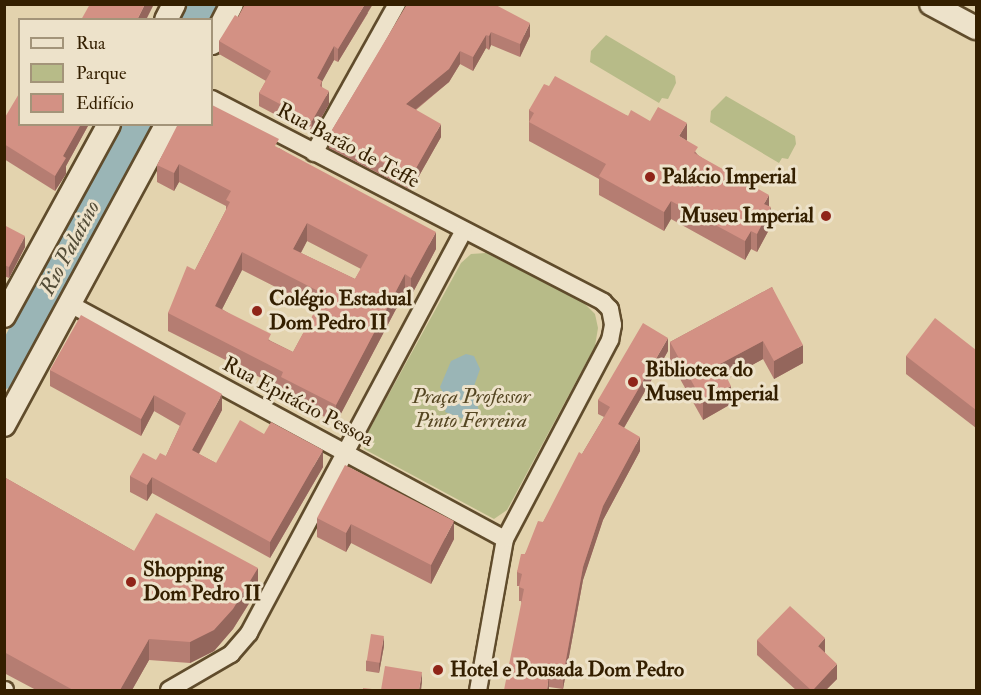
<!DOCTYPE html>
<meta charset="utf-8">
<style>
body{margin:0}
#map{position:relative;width:981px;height:695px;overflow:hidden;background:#e3d3ae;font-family:"IM FELL Double Pica",serif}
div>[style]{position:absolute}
.green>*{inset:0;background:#b7bb88}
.water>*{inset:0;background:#9ab5b6}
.river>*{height:33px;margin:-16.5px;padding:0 16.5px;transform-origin:16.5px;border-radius:16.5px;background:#9ab5b6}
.roads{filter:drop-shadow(2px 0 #604c2c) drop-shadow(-2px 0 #604c2c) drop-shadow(0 2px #604c2c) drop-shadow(0 -2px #604c2c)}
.street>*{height:16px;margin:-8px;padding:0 8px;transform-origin:8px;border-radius:8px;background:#ede2ca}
.secondary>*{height:22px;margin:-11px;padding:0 11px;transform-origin:11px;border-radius:11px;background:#ede2ca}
.wall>*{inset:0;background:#b57d72}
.shaded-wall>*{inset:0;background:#94665c}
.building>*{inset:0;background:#d39184;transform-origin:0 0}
.dots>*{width:16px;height:16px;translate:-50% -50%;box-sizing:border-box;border:3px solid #ede2ca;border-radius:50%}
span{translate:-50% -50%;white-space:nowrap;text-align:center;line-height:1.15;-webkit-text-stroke:6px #ede2ca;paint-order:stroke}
.street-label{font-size:21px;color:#341f00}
.poi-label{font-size:21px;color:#341f00;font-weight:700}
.left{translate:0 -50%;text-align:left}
.right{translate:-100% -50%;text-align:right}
.park-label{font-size:21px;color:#554622;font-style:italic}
.water-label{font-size:22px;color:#534c37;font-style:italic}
.frame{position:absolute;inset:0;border:6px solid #341f00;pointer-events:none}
.legend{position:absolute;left:18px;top:18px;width:195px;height:108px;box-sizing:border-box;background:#ede2ca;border:2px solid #a39479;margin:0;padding:8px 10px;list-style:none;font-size:18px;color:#341f00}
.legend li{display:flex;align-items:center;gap:12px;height:30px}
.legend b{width:30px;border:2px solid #a39479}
</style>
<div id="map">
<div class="green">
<div style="clip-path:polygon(606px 35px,675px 76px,676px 83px,668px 99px,662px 98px,659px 103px,590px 62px,591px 51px)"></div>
<div style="clip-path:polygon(726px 96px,795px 136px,796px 144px,788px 159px,782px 158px,779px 163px,710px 122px,711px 111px)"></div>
<div style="clip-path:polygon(486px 253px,583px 302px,595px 314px,598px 328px,595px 346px,507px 510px,494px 519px,364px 449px,367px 434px,461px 263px,471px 254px)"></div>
</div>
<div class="water">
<div style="clip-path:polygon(466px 354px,474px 356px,480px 369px,473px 389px,480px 415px,477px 423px,469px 426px,466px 420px,445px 412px,448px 402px,440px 387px,451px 361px)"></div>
</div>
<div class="river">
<div style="left:193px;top:20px;width:18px;rotate:-63deg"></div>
<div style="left:4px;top:372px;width:281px;rotate:-62deg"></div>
</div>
<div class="roads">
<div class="street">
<div style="left:212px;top:99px;width:441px;rotate:27.4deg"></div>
<div style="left:603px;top:302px;width:10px;rotate:45deg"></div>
<div style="left:610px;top:309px;width:16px;rotate:79deg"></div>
<div style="left:613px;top:325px;width:15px;rotate:101deg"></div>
<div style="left:610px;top:340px;width:225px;rotate:117.8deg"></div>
<div style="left:505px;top:539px;width:153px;rotate:100.1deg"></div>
<div style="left:314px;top:153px;width:171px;rotate:-60.9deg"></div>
<div style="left:70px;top:304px;width:494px;rotate:28.4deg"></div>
<div style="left:4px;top:690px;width:1px"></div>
<div style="left:169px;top:690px;width:72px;rotate:-30.1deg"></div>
<div style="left:231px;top:654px;width:28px;rotate:-49deg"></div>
<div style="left:249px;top:633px;width:455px;rotate:-61.9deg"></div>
</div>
<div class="secondary">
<div style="left:931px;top:4px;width:51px;rotate:28.1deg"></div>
<div style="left:166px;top:20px;width:18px;rotate:-63deg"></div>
<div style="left:212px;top:43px;width:44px;rotate:-62.9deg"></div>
<div style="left:4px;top:316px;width:219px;rotate:-61.3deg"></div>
<div style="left:4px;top:425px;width:342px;rotate:-61.6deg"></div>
</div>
</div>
<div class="wall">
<div style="clip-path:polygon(403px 12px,530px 36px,520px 57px,491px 45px,489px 50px,486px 48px,473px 71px,460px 64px,449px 82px,416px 110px,441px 137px,411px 190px,329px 148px,329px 135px)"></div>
<div style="clip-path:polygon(368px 13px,338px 62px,334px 60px,322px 81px,322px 87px,329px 104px,312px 134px,259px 106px,259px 93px,266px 81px,219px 54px,219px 41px,238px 17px)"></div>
<div style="clip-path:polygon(549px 86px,628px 116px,687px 141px,698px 155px,769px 206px,771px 226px,757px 252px,751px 249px,745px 260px,671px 219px,664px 231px,599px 195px,599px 179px,529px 141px,529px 110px)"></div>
<div style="clip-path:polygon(4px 119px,20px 124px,89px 124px,66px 166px,66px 174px,55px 191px,4px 159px)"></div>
<div style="clip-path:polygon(evenodd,279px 148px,436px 249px,411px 296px,405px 292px,336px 423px,281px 394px,281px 388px,168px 331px,168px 313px,195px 270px,226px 210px,226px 206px,179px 182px,174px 191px,157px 182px,157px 165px,279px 148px,307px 241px,361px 269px,355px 279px,301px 253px,307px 241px,279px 148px,242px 270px,317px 308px,293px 352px,271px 341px,222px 309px,242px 270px)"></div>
<div style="clip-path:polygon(4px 225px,25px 247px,9px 278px,4px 276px)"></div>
<div style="clip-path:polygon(772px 287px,803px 363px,774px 379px,763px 359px,727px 378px,731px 404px,703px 420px,670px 361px,670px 342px)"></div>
<div style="clip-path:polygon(976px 350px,976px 428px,906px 374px,906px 356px)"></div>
<div style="clip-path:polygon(668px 351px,624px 428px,640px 451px,603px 520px,583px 580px,563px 689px,549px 687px,521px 601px,519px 601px,519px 586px,517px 586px,517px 572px,525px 554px,582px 454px,604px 417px,598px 414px,598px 400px)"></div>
<div style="clip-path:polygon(50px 370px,222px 410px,199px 454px,216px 463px,323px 467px,270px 558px,152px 493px,147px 501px,130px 492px,130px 476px,156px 460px,166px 456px,180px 426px,154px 411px,141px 436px,50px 386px)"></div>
<div style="clip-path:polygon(4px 477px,134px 551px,258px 589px,233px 629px,214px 651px,190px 663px,149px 660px,132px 690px,36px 690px,4px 673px)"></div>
<div style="clip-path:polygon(317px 518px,454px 539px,431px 584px,351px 543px,346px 552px,317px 537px)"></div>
<div style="clip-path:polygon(757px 640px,825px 653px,837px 679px,826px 690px,796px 690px,757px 655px)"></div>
<div style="clip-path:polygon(384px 646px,379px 673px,366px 671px,366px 661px)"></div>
</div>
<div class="shaded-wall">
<div style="clip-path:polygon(145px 4px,154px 4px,146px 20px,137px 20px)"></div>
<div style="clip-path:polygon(365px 4px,373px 4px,338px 62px,338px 49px)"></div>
<div style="clip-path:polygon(530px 23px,530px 36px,520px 57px,520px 44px)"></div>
<div style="clip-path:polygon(491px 32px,491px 45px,489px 50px,489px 36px)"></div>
<div style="clip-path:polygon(486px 35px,486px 48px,473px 71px,473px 57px)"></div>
<div style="clip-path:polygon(334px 46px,334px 60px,317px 91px,317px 78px)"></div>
<div style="clip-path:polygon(460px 51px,460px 64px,449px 82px,406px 117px,406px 104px)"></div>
<div style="clip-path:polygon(329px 91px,329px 104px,312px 134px,312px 121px)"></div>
<div style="clip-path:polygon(687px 123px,687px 141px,679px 136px)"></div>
<div style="clip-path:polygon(81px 124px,89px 124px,66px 166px,66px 174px,55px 191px,55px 176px,63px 156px)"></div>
<div style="clip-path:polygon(441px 124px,441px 137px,411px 190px,411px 177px)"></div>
<div style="clip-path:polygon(179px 164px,179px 182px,174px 191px,174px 173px)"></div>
<div style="clip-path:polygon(769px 195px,769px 211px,771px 207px,771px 226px,757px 252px,757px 234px,764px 204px)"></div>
<div style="clip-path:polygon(671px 201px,671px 219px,664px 231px,664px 212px)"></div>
<div style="clip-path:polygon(307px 223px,307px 241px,293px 267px,293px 249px)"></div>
<div style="clip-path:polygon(751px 231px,751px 249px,745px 260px,745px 241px)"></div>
<div style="clip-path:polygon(436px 232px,436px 249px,411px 296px,411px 278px)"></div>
<div style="clip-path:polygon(25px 236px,25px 247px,9px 278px,9px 267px)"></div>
<div style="clip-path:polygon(242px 252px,242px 270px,215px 323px,215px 306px)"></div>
<div style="clip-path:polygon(405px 274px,405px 292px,336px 423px,336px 405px)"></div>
<div style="clip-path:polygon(668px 338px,668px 351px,618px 438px,618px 424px)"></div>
<div style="clip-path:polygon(763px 341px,763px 359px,720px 383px,720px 364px)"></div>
<div style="clip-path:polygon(803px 345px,803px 363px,774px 379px,774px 361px)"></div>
<div style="clip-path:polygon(731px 386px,731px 404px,703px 420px,703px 402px)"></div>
<div style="clip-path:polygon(222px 394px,222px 410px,192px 466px,192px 450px)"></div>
<div style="clip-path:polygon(154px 395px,154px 411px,141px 436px,141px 419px)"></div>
<div style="clip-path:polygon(640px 437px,640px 451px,603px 520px,583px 580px,563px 689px,563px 676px,583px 567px,603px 506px)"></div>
<div style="clip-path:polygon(323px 450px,323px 467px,270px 558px,270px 542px)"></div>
<div style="clip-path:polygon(152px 477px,152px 493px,147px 501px,147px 485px)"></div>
<div style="clip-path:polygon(454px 521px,454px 539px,431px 584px,431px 565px)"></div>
<div style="clip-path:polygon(351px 524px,351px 543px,346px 552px,346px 533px)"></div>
<div style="clip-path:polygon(258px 568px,258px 589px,233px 629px,214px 651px,190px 663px,190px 642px)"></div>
<div style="clip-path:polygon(384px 636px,384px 646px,379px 673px,379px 664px)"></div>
<div style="clip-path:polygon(825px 638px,825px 653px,818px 661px,818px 646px)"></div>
<div style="clip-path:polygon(149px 639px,149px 660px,132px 690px,120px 690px)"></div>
<div style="clip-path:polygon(837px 664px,837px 679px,826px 690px,813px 690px)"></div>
<div style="clip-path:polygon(422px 672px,422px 683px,421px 690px,419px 690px)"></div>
<div style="clip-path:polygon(549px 674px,549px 690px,547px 690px)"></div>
</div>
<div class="building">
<div style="clip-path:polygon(90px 4px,145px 4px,137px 20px,81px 20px)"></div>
<div style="clip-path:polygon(245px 4px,365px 4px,338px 49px,334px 46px,317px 78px,322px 81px,320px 86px,329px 91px,312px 121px,259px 93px,271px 71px,219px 41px,235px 15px,238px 17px)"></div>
<div style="clip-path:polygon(407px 4px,494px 4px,530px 23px,520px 44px,491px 32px,489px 36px,486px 35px,473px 57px,460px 51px,449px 69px,406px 104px,441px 124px,411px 177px,329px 135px)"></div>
<div style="clip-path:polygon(555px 76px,628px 116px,631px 110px,650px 121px,658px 107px,687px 123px,679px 136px,698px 147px,694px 153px,769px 195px,764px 204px,771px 207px,757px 234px,751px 231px,745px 241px,671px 201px,664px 212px,599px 176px,606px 164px,529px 122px,534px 113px,529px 110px,544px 84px,549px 86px)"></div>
<div style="clip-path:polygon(20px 92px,20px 124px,81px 124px,63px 156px,66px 158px,55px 176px,4px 144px,4px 119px)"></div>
<div style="clip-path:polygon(evenodd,212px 105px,279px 139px,275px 146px,436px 232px,411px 278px,405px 274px,336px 405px,281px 377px,283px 372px,168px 313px,187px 266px,195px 270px,230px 202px,226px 200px,231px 191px,179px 164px,174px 173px,157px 165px,178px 124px,212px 124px,212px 105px,307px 223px,368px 255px,355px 279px,293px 249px,307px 223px,212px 105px,242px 252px,324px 294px,293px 352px,268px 340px,271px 334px,215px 306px,242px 252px)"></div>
<div style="clip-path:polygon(4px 225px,25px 236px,9px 267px,4px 265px)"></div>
<div style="clip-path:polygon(772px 287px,803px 345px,774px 361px,763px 341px,720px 364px,731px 386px,703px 402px,670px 342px)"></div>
<div style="clip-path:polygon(81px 315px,222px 394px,192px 450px,216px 463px,240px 420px,264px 434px,271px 422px,323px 450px,270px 542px,152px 477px,147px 485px,130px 476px,143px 453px,156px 460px,160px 453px,166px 456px,186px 413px,154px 395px,141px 419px,50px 370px)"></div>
<div style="clip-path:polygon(935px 318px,976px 350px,976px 410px,906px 356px)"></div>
<div style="clip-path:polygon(643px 323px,668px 338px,618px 424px,640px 437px,603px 506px,583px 567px,563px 676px,549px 674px,547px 690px,504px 690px,524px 589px,519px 587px,522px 574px,517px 572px,521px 554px,525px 554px,538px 521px,543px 522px,579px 452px,582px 454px,610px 407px,598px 400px)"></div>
<div style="clip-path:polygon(345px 465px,454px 521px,431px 565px,351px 524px,346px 533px,317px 518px)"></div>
<div style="clip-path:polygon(4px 477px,134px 551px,156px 513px,258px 568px,233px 609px,214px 630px,190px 642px,149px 639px,120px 690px,73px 690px,4px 652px)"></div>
<div style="clip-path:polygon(790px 606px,825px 638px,818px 646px,837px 664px,813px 690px,811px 690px,757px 640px)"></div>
<div style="left:371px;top:634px;width:13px;height:27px;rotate:9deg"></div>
<div style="clip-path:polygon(385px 666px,422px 672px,419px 690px,363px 690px,363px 688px,381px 690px)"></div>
</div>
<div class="dots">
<div style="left:650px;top:177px;background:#8f2418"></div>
<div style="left:826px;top:216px;background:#8f2418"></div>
<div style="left:257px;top:311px;background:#8f2418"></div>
<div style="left:633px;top:382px;background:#8f2418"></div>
<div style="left:131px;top:582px;background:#8f2418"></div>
<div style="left:438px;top:670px;background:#8f2418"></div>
</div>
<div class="street-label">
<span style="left:348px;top:146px;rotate:28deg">Rua Barão de Teffe</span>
<span style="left:298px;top:402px;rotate:28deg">Rua Epitácio Pessoa</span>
</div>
<div class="poi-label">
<span class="left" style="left:662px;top:177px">Palácio Imperial</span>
<span class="right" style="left:814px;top:216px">Museu Imperial</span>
<span class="left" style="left:269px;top:311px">Colégio Estadual<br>Dom Pedro II</span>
<span class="left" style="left:645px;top:382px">Biblioteca do<br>Museu Imperial</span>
<span class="left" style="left:143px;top:582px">Shopping<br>Dom Pedro II</span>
<span class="left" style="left:450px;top:670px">Hotel e Pousada Dom Pedro</span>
</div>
<div class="park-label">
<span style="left:471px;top:409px">Praça Professor<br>Pinto Ferreira</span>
</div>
<div class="water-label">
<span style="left:70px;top:248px;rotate:-62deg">Rio Palatino</span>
</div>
<div class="frame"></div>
<ul class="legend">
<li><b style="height:8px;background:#ede2ca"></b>Rua</li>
<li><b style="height:16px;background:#b7bb88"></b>Parque</li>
<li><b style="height:16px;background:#d39184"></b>Edifício</li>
</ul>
</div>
